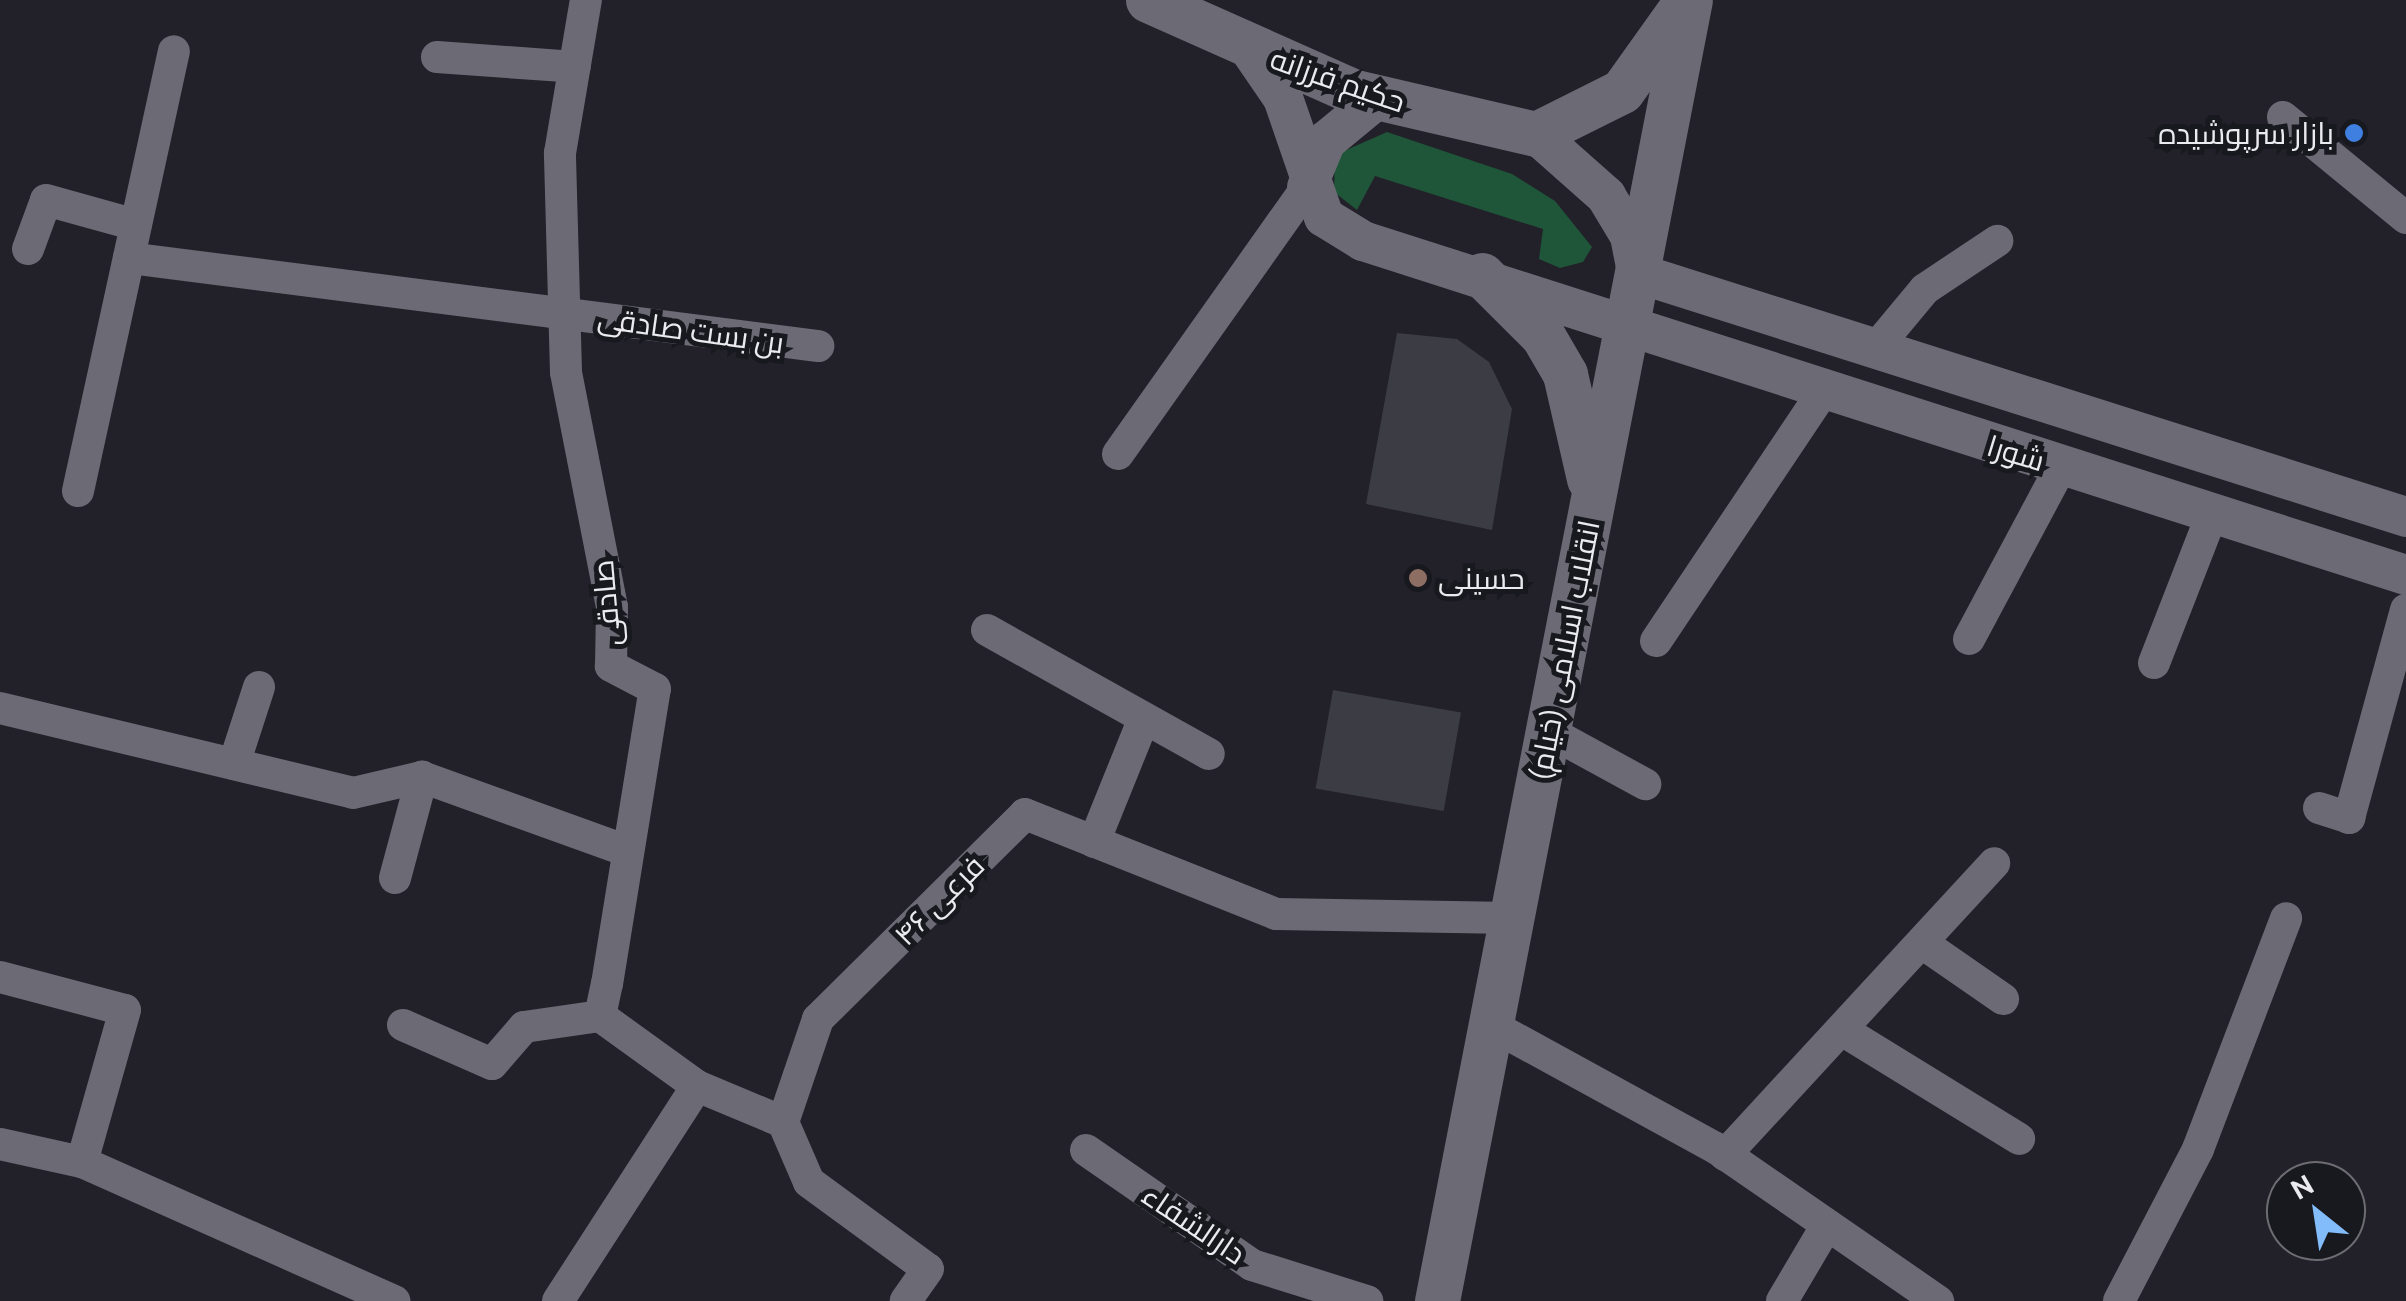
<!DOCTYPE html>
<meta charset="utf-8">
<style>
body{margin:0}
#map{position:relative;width:2406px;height:1301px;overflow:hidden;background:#222129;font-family:Ubuntu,Cairo,sans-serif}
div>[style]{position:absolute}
.green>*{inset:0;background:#1f5538}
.building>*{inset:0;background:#3c3c45;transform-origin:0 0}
.minor>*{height:32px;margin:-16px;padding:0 16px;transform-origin:16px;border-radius:16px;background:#6c6b75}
.tertiary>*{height:40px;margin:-20px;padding:0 20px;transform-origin:20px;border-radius:20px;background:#6c6b75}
.secondary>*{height:45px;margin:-22.5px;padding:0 22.5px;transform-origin:22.5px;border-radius:22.5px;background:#6c6b75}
.dots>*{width:28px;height:28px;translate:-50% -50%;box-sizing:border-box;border:5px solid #18181f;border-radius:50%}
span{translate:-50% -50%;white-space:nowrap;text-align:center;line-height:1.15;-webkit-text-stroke:10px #18181f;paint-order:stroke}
.street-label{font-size:30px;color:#eaeaef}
.poi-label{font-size:30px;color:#eaeaef}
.right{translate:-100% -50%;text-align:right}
.left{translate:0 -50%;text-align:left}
.north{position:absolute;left:2266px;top:1161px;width:100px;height:100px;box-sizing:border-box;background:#18181f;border:2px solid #6c6c72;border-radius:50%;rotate:330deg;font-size:28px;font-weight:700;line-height:40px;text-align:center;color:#eaeaef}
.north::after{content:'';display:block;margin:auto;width:35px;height:45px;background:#82bcfa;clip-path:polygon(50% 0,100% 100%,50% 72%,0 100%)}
</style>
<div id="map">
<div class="green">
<div style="clip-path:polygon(1387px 132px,1512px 174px,1555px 201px,1592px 247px,1583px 262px,1560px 268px,1539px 259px,1543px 229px,1375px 176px,1357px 210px,1334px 192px,1335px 155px)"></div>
</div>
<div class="building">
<div style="clip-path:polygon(1397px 333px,1457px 339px,1489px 362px,1512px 409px,1492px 530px,1366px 504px)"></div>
<div style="left:1333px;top:690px;width:130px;height:100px;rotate:10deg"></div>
</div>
<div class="minor">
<div style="left:437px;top:57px;width:138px;rotate:4.1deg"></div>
<div style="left:2283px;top:117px;width:159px;rotate:39.4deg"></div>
<div style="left:28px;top:249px;width:52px;rotate:-69.8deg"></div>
<div style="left:46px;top:200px;width:93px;rotate:15.5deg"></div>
<div style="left:129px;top:258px;width:695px;rotate:7.28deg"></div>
<div style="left:1875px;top:349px;width:78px;rotate:-50.2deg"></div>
<div style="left:1925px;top:289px;width:87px;rotate:-33.7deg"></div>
<div style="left:1118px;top:454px;width:327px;rotate:-54.7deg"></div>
<div style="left:78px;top:491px;width:450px;rotate:-77.7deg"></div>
<div style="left:987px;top:630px;width:254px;rotate:29.2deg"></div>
<div style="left:1969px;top:639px;width:195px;rotate:-61.9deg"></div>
<div style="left:1656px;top:641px;width:298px;rotate:-56.2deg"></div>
<div style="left:2154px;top:663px;width:160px;rotate:-68.7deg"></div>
<div style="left:0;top:708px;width:363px;rotate:13.5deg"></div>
<div style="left:353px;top:793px;width:71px;rotate:-13.1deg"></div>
<div style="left:422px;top:777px;width:219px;rotate:19.8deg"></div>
<div style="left:1548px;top:731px;width:111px;rotate:28.7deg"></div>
<div style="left:234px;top:764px;width:81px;rotate:-72deg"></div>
<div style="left:2319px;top:808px;width:32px;rotate:18deg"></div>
<div style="left:2349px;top:818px;width:216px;rotate:-74.7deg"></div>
<div style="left:1094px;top:842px;width:131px;rotate:-68deg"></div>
<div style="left:395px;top:878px;width:105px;rotate:-75deg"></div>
<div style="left:1925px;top:945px;width:95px;rotate:34.7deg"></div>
<div style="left:0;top:977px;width:129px;rotate:14.8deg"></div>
<div style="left:125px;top:1010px;width:158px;rotate:105.8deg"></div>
<div style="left:600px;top:1016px;width:120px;rotate:35.8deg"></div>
<div style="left:403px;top:1025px;width:97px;rotate:23.7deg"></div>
<div style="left:492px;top:1064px;width:49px;rotate:-49.1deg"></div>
<div style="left:524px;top:1027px;width:77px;rotate:-8.2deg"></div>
<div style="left:600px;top:1016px;width:33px;rotate:-78deg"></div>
<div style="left:607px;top:984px;width:299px;rotate:-80.8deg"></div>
<div style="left:655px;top:689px;width:50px;rotate:-152.4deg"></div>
<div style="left:611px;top:666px;width:59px;rotate:-89deg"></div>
<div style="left:612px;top:607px;width:239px;rotate:-101.1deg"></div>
<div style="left:566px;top:372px;width:219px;rotate:-91.6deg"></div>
<div style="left:560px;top:153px;width:155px;rotate:-80.4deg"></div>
<div style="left:1491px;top:1025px;width:256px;rotate:28.7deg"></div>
<div style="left:1716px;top:1148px;width:270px;rotate:34.6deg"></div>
<div style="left:1842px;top:1030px;width:208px;rotate:31.6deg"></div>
<div style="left:783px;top:1122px;width:65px;rotate:66.6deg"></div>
<div style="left:809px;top:1182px;width:147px;rotate:36.2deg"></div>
<div style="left:928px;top:1269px;width:39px;rotate:125deg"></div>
<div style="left:0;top:1144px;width:84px;rotate:12.4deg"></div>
<div style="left:82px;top:1162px;width:342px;rotate:24deg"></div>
<div style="left:1086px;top:1150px;width:202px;rotate:34.7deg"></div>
<div style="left:1252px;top:1265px;width:121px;rotate:17.4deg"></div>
<div style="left:1725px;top:1155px;width:397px;rotate:-47.3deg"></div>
<div style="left:558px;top:1301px;width:256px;rotate:-57.1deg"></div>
<div style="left:697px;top:1086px;width:93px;rotate:22.7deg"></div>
<div style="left:783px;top:1122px;width:109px;rotate:-71.2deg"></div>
<div style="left:818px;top:1019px;width:291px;rotate:-44.7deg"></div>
<div style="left:1025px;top:814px;width:270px;rotate:21.7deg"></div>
<div style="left:1276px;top:914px;width:235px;rotate:1deg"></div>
<div style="left:1782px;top:1301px;width:82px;rotate:-59.4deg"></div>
<div style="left:2119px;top:1301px;width:171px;rotate:-62.5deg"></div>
<div style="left:2198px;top:1149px;width:247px;rotate:-69.1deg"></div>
</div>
<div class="tertiary">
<div style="left:1248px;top:47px;width:62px;rotate:55.5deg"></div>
<div style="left:1283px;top:98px;width:126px;rotate:71deg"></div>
<div style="left:1324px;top:217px;width:46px;rotate:31.6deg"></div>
<div style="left:1363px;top:241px;width:1095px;rotate:17.76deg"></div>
<div style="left:1536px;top:134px;width:94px;rotate:41.5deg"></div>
<div style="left:1606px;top:196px;width:47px;rotate:59deg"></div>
<div style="left:1630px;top:236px;width:38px;rotate:79deg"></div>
<div style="left:1637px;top:273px;width:807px;rotate:17.6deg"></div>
<div style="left:1307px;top:187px;width:50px;rotate:-67.6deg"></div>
<div style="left:1326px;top:141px;width:66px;rotate:-39.5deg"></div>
</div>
<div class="secondary">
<div style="left:1148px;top:0;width:227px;rotate:24deg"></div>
<div style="left:1355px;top:92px;width:186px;rotate:13.1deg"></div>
<div style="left:1536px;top:134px;width:96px;rotate:-26.6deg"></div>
<div style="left:1622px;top:91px;width:103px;rotate:-54.5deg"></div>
<div style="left:1482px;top:275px;width:86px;rotate:45deg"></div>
<div style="left:1543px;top:336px;width:44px;rotate:59.9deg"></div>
<div style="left:1565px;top:374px;width:108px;rotate:77.1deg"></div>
<div style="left:1437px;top:1301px;width:1325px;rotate:-79deg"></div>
</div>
<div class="dots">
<div style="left:2354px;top:133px;background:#3f7fe0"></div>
<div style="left:1418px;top:578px;background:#8d6e63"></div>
</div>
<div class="street-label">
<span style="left:1338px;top:80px;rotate:19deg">حکیم فرزانه</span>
<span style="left:691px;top:330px;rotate:8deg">بن بست صادقی</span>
<span style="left:2016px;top:453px;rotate:17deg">شورا</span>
<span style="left:606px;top:603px;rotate:-95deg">صادقی</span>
<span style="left:1564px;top:650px;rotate:-79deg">انقلاب اسلامی (خیام)</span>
<span style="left:939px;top:900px;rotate:-45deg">فرعی ۴۶</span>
<span style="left:1194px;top:1224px;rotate:34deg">دارالشفاء</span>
</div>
<div class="poi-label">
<span class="right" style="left:2334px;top:133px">بازار سرپوشیده</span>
<span class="left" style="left:1438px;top:578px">حسینی</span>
</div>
<div class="north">N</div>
</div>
